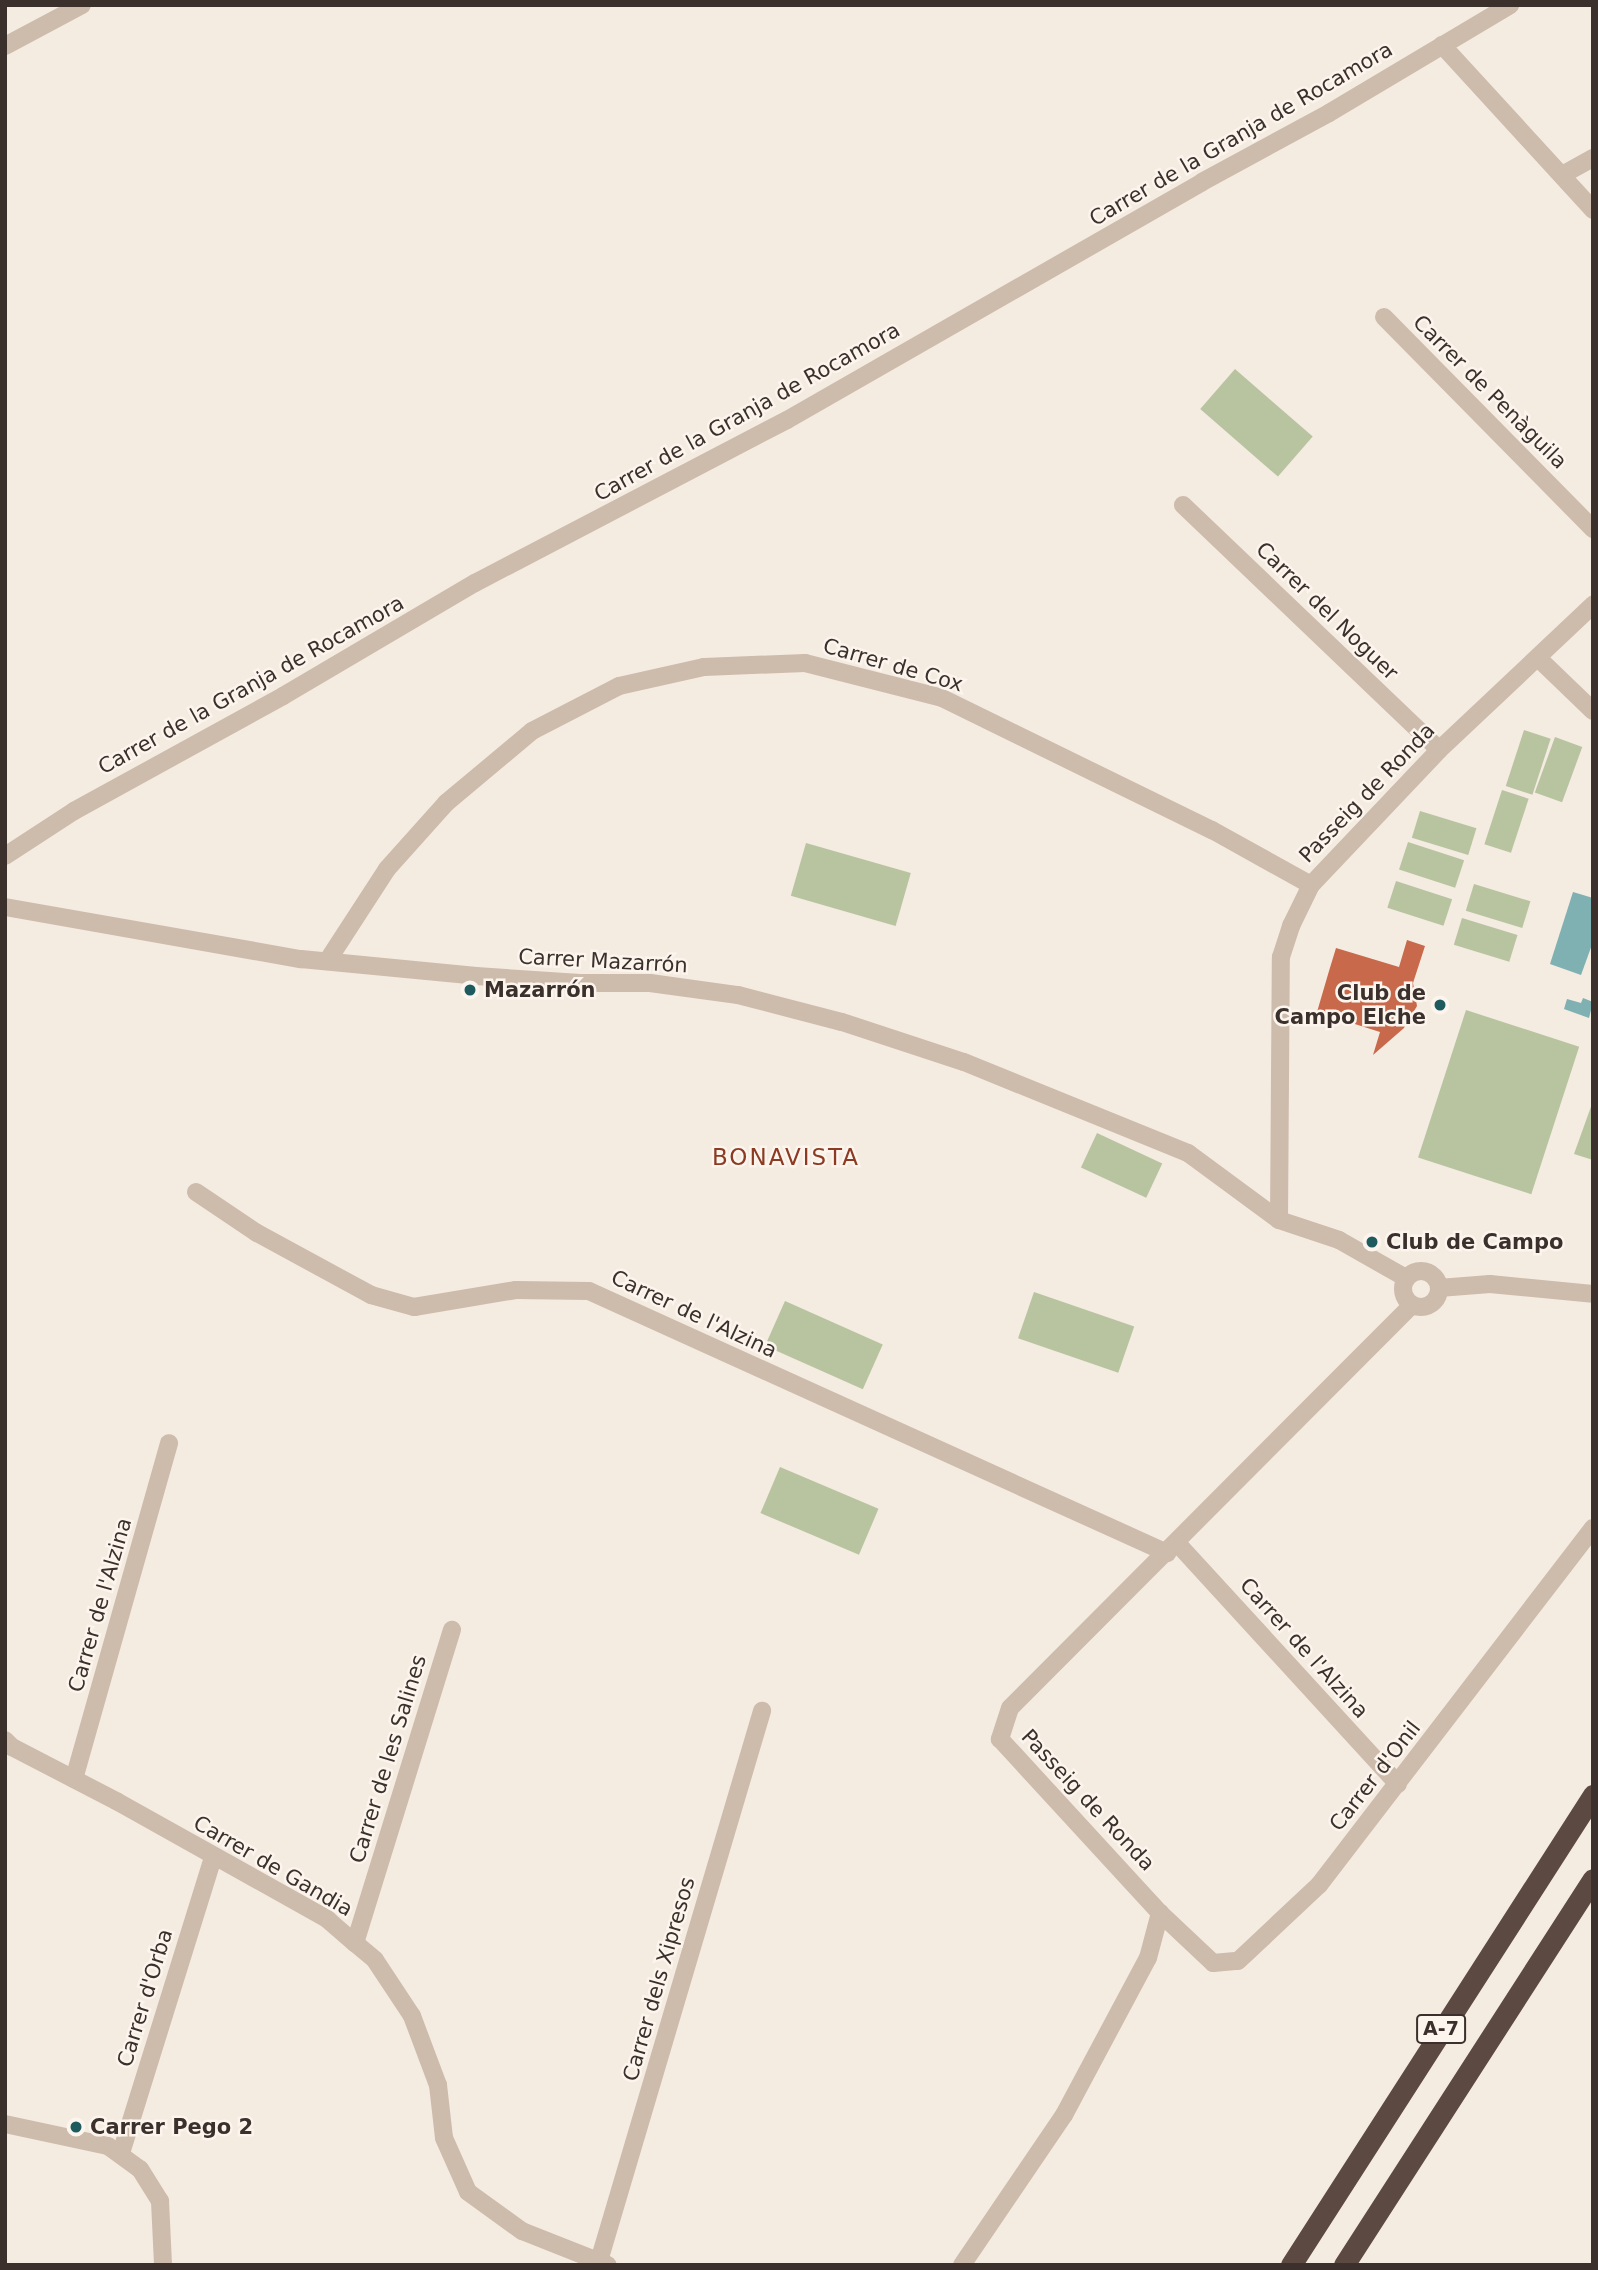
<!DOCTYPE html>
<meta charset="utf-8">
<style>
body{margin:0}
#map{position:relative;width:1598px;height:2270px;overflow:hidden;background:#f4ebe1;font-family:"DejaVu Sans",sans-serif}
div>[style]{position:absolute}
.green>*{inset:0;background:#b8c4a0;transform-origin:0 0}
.water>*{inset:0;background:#7fb0b2}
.building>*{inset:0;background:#c8694b}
.minor>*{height:18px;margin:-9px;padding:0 9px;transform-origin:9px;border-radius:9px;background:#cdbbac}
.minor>.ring{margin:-9px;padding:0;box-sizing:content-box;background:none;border:18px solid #cdbbac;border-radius:50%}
.motorway>*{height:21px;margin:-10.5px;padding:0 10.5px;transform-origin:10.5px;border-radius:10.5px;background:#5c4a42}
.dots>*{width:19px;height:19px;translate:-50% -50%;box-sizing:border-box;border:4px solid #fbf5ee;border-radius:50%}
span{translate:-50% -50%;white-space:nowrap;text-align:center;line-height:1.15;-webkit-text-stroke:5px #fbf5ee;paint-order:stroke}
.shield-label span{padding:2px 5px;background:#fbf5ee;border:2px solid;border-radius:5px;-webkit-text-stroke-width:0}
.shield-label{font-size:19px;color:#3b302b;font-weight:700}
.street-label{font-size:21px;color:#3b302b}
.poi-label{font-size:21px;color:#3b302b;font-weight:700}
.left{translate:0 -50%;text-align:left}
.right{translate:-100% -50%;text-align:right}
.neighbourhood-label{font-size:23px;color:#8c3b22;letter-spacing:2px}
.frame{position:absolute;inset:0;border:7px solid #3b302b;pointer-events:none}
</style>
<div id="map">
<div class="green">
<div style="left:1235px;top:369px;width:103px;height:53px;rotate:41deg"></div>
<div style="left:1524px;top:730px;width:28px;height:59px;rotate:18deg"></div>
<div style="left:1555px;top:737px;width:29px;height:59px;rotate:20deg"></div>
<div style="left:1502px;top:790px;width:28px;height:57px;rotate:18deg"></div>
<div style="left:1420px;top:811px;width:59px;height:28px;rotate:17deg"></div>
<div style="left:1408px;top:842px;width:59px;height:29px;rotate:18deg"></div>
<div style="left:806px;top:843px;width:109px;height:55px;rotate:16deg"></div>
<div style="left:1396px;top:881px;width:59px;height:28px;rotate:18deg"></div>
<div style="left:1474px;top:884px;width:59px;height:28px;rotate:17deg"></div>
<div style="left:1462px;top:918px;width:58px;height:28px;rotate:17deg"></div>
<div style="left:1466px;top:1010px;width:119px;height:155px;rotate:18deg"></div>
<div style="clip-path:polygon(1593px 1101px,1593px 1160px,1574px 1154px)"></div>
<div style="left:1097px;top:1133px;width:72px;height:38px;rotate:25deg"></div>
<div style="left:1034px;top:1292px;width:106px;height:49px;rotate:19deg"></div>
<div style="left:785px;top:1301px;width:107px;height:49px;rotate:24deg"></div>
<div style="left:780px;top:1467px;width:107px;height:50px;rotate:23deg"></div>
</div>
<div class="water">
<div style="clip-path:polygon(1573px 892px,1593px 898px,1593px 942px,1581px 975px,1550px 964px)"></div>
<div style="clip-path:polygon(1583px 998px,1593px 1002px,1589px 1018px,1564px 1009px,1567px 999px,1581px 1003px)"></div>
</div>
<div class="building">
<div style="clip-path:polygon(1407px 940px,1425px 946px,1413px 983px,1417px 1006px,1404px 1028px,1373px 1055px,1380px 1032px,1317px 1012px,1329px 971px,1336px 948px,1399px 967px)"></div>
</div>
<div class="minor">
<div style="left:1442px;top:45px;width:224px;rotate:47.5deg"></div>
<div style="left:5px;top:46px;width:87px;rotate:-28deg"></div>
<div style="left:1562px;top:175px;width:35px;rotate:-29deg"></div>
<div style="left:1384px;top:317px;width:298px;rotate:45.4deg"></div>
<div style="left:1183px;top:505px;width:354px;rotate:43.7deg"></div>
<div style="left:1538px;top:658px;width:76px;rotate:43.9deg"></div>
<div style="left:5px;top:856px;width:82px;rotate:-33.1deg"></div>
<div style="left:74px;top:811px;width:239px;rotate:-28.8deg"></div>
<div style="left:283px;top:696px;width:223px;rotate:-30.5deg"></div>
<div style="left:475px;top:583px;width:352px;rotate:-27.6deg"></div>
<div style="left:787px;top:420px;width:478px;rotate:-29.8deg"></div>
<div style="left:1202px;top:182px;width:145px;rotate:-28.5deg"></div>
<div style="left:1329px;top:113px;width:211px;rotate:-30.8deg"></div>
<div style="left:5px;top:907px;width:301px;rotate:10deg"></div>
<div style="left:301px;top:959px;width:176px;rotate:5.5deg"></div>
<div style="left:476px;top:976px;width:104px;rotate:3.9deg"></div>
<div style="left:580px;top:983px;width:70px"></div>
<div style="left:650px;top:983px;width:89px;rotate:7.8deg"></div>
<div style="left:738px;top:995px;width:107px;rotate:14.6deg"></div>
<div style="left:842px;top:1022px;width:128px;rotate:18.2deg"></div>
<div style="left:964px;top:1062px;width:242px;rotate:22.1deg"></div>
<div style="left:1188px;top:1153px;width:113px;rotate:36.4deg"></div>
<div style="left:1279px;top:1220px;width:63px;rotate:18.4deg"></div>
<div style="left:1339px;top:1240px;width:77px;rotate:29.6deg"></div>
<div style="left:328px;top:960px;width:108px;rotate:-57deg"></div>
<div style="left:387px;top:869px;width:89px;rotate:-48.2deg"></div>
<div style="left:446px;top:803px;width:112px;rotate:-39.9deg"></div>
<div style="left:532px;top:731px;width:98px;rotate:-27.3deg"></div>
<div style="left:619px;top:686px;width:87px;rotate:-12.6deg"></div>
<div style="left:704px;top:667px;width:101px;rotate:-2.3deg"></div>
<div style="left:805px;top:663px;width:141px;rotate:14.3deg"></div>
<div style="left:942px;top:698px;width:301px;rotate:26.1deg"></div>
<div style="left:1212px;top:830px;width:113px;rotate:29.1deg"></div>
<div style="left:196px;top:1192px;width:73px;rotate:33.9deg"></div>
<div style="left:257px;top:1233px;width:130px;rotate:28.5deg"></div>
<div style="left:371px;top:1295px;width:45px;rotate:15.6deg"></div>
<div style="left:414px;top:1307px;width:103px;rotate:-9.5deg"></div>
<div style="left:516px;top:1290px;width:73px;rotate:0.8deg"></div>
<div style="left:589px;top:1291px;width:635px;rotate:24.38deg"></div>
<div style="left:1279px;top:1220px;width:263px;rotate:-89.6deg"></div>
<div style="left:1281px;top:957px;width:33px;rotate:-72deg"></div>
<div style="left:1291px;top:926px;width:46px;rotate:-64deg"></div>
<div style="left:1311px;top:885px;width:186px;rotate:-46.5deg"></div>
<div style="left:1439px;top:750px;width:212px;rotate:-43.3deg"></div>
<div class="ring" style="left:1403px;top:1271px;width:18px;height:18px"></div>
<div style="left:1439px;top:1288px;width:51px;rotate:-4.5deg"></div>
<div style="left:1490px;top:1284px;width:103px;rotate:5.5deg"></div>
<div style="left:1412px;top:1305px;width:569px;rotate:134.93deg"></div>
<div style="left:1010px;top:1708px;width:33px;rotate:108deg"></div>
<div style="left:1000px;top:1739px;width:236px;rotate:47.4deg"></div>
<div style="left:1160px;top:1913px;width:73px;rotate:43.3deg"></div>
<div style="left:1213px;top:1963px;width:25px;rotate:-5deg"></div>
<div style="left:1238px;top:1961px;width:111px;rotate:-43.2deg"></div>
<div style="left:1319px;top:1885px;width:450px;rotate:-52.5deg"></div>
<div style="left:1177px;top:1543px;width:327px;rotate:47.5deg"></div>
<div style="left:5px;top:1740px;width:10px;rotate:45deg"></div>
<div style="left:12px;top:1747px;width:119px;rotate:27.4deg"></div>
<div style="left:118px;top:1802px;width:240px;rotate:29.2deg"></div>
<div style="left:327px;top:1919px;width:37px;rotate:41deg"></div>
<div style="left:355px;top:1943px;width:26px;rotate:40deg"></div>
<div style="left:375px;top:1960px;width:67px;rotate:56.5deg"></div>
<div style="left:412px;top:2016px;width:74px;rotate:69.4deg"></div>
<div style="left:438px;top:2085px;width:53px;rotate:83.5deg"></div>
<div style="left:444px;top:2138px;width:59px;rotate:66deg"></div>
<div style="left:468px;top:2192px;width:67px;rotate:35.8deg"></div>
<div style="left:522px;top:2231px;width:92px;rotate:21.6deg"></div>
<div style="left:74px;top:1779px;width:349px;rotate:-74.2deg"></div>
<div style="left:355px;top:1943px;width:328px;rotate:-72.8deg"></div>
<div style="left:5px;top:2124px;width:105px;rotate:12.1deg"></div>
<div style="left:108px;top:2146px;width:39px;rotate:36deg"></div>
<div style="left:140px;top:2169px;width:38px;rotate:58deg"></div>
<div style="left:160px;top:2201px;width:64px;rotate:87.3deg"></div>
<div style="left:121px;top:2153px;width:310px;rotate:-72.7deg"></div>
<div style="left:599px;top:2261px;width:574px;rotate:-73.49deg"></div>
<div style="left:962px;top:2265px;width:181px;rotate:-55.8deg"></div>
<div style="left:1064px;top:2115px;width:178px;rotate:-61.9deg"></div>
<div style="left:1148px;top:1958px;width:47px;rotate:-75.1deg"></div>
</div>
<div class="motorway">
<div style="left:1291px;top:2265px;width:559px;rotate:-57.28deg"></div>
<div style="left:1344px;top:2265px;width:459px;rotate:-57.2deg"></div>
</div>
<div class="dots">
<div style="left:470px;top:990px;background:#1f5a5e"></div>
<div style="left:1440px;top:1005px;background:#1f5a5e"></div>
<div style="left:1372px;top:1242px;background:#1f5a5e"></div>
<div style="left:76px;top:2127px;background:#1f5a5e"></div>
</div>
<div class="shield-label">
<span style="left:1441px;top:2029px">A-7</span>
</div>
<div class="street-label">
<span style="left:1241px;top:134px;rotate:-30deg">Carrer de la Granja de Rocamora</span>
<span style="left:1490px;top:392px;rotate:45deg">Carrer de Penàguila</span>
<span style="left:747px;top:412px;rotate:-29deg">Carrer de la Granja de Rocamora</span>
<span style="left:1327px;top:611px;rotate:44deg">Carrer del Noguer</span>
<span style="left:893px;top:665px;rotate:16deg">Carrer de Cox</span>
<span style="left:251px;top:685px;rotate:-29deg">Carrer de la Granja de Rocamora</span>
<span style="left:1367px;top:793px;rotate:-46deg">Passeig de Ronda</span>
<span style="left:603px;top:961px;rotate:3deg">Carrer Mazarrón</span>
<span style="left:694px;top:1314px;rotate:25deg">Carrer de l'Alzina</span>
<span style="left:100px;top:1605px;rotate:-74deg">Carrer de l'Alzina</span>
<span style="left:1304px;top:1648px;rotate:48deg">Carrer de l'Alzina</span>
<span style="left:388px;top:1759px;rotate:-73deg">Carrer de les Salines</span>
<span style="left:1375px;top:1776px;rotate:-52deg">Carrer d'Onil</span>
<span style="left:1088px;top:1800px;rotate:47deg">Passeig de Ronda</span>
<span style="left:273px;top:1866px;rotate:30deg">Carrer de Gandia</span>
<span style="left:659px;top:1979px;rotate:-74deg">Carrer dels Xipresos</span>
<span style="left:145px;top:1998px;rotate:-73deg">Carrer d'Orba</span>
</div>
<div class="poi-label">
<span class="left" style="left:484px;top:990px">Mazarrón</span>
<span class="right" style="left:1426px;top:1005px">Club de<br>Campo Elche</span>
<span class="left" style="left:1386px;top:1242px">Club de Campo</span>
<span class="left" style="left:90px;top:2127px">Carrer Pego 2</span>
</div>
<div class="neighbourhood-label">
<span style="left:786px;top:1157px">BONAVISTA</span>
</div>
<div class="frame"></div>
</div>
